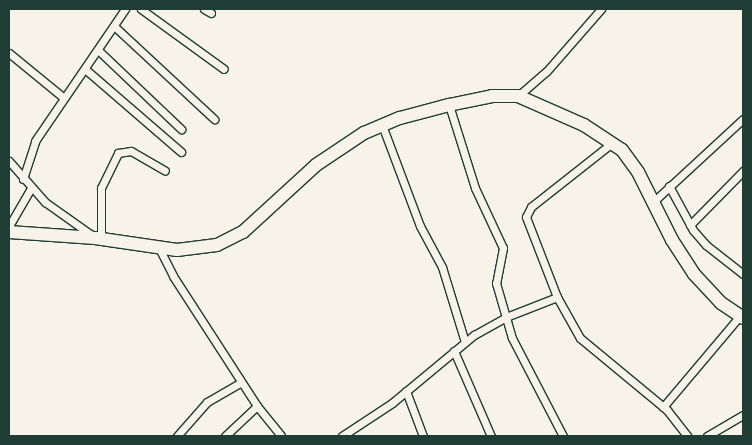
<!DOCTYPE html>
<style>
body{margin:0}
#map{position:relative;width:752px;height:445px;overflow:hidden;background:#f7f3e8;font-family:Dekko,sans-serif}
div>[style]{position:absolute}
.roads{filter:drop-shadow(1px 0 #1f3d34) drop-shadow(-1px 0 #1f3d34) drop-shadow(0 1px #1f3d34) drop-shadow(0 -1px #1f3d34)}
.street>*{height:7px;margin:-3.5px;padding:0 3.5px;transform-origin:3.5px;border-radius:3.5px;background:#f7f3e8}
.highway>*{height:12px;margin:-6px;padding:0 6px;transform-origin:6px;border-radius:6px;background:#f7f3e8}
span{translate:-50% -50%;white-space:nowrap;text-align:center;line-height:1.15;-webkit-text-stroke:5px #f7f3e8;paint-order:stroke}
.frame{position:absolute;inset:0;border:10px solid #1f3d34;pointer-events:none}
</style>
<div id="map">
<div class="roads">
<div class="street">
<div style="left:141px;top:9px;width:102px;rotate:35.9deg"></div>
<div style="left:204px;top:9px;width:8px;rotate:30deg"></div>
<div style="left:114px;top:26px;width:137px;rotate:42.9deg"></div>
<div style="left:98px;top:50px;width:115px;rotate:43.6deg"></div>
<div style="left:9px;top:53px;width:71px;rotate:39.3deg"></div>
<div style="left:85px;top:69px;width:127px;rotate:40.8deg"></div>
<div style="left:518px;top:96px;width:37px;rotate:-41deg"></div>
<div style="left:546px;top:72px;width:84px;rotate:-48.9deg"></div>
<div style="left:449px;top:105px;width:87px;rotate:72.6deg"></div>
<div style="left:475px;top:188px;width:66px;rotate:65deg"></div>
<div style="left:503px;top:248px;width:36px;rotate:101deg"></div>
<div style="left:496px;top:283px;width:57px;rotate:73.8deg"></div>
<div style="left:512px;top:338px;width:110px;rotate:62.5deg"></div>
<div style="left:382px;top:125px;width:108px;rotate:69.4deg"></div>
<div style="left:420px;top:226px;width:47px;rotate:61.8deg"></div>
<div style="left:442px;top:267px;width:78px;rotate:73deg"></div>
<div style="left:612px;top:143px;width:103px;rotate:141.7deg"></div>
<div style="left:531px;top:207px;width:11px;rotate:117deg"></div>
<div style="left:526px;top:217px;width:86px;rotate:68.8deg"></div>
<div style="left:557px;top:297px;width:47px;rotate:60.7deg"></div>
<div style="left:580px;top:338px;width:113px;rotate:39.6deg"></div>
<div style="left:667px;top:410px;width:33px;rotate:52deg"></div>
<div style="left:9px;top:161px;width:55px;rotate:48.7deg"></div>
<div style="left:45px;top:202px;width:59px;rotate:35.3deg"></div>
<div style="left:23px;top:179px;width:40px;rotate:-72deg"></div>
<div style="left:35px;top:141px;width:160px;rotate:-55.7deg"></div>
<div style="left:669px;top:186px;width:50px;rotate:61.4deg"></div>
<div style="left:693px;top:230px;width:20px;rotate:49deg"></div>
<div style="left:706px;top:245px;width:47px;rotate:38.1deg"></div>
<div style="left:653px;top:202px;width:122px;rotate:-42.7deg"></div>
<div style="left:690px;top:225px;width:76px;rotate:-45.5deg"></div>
<div style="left:9px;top:226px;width:44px;rotate:-59.9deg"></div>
<div style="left:101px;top:239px;width:51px;rotate:-90deg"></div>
<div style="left:101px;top:188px;width:39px;rotate:-64deg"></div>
<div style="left:118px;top:153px;width:13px;rotate:-9deg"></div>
<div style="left:131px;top:151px;width:39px;rotate:30deg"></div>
<div style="left:159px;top:248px;width:31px;rotate:63deg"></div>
<div style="left:173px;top:276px;width:155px;rotate:57.1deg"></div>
<div style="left:257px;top:406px;width:44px;rotate:136.8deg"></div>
<div style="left:454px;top:351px;width:93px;rotate:66.5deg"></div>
<div style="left:406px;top:391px;width:48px;rotate:69.3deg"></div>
<div style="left:257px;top:406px;width:38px;rotate:51deg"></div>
<div style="left:663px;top:407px;width:119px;rotate:-49.8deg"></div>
<div style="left:177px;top:436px;width:45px;rotate:-48.6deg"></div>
<div style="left:207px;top:402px;width:39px;rotate:-30deg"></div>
<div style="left:342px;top:436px;width:60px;rotate:-33.4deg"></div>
<div style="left:392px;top:403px;width:107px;rotate:-39.7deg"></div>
<div style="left:474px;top:335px;width:37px;rotate:-29deg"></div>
<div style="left:506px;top:317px;width:55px;rotate:-21.4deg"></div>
<div style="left:707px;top:436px;width:42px;rotate:-30.3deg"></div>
</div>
<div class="highway">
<div style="left:9px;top:232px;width:86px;rotate:4deg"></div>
<div style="left:95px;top:238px;width:83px;rotate:8.3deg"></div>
<div style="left:177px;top:250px;width:40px;rotate:-7.1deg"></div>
<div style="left:217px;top:245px;width:29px;rotate:-27deg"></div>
<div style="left:243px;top:232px;width:99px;rotate:-42.5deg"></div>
<div style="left:316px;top:165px;width:58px;rotate:-33.7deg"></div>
<div style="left:364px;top:133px;width:39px;rotate:-23deg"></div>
<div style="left:400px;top:118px;width:51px;rotate:-14.9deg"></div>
<div style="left:449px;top:105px;width:44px;rotate:-11.8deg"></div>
<div style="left:492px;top:96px;width:26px"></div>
<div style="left:518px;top:96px;width:72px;rotate:23.7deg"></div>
<div style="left:584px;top:125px;width:45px;rotate:33.3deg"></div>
<div style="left:622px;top:150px;width:27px;rotate:54deg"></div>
<div style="left:638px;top:172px;width:76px;rotate:63.4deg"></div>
<div style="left:672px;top:240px;width:40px;rotate:57.1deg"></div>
<div style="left:694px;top:274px;width:40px;rotate:47deg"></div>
<div style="left:721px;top:303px;width:27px;rotate:34deg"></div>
</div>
</div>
<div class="frame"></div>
</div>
